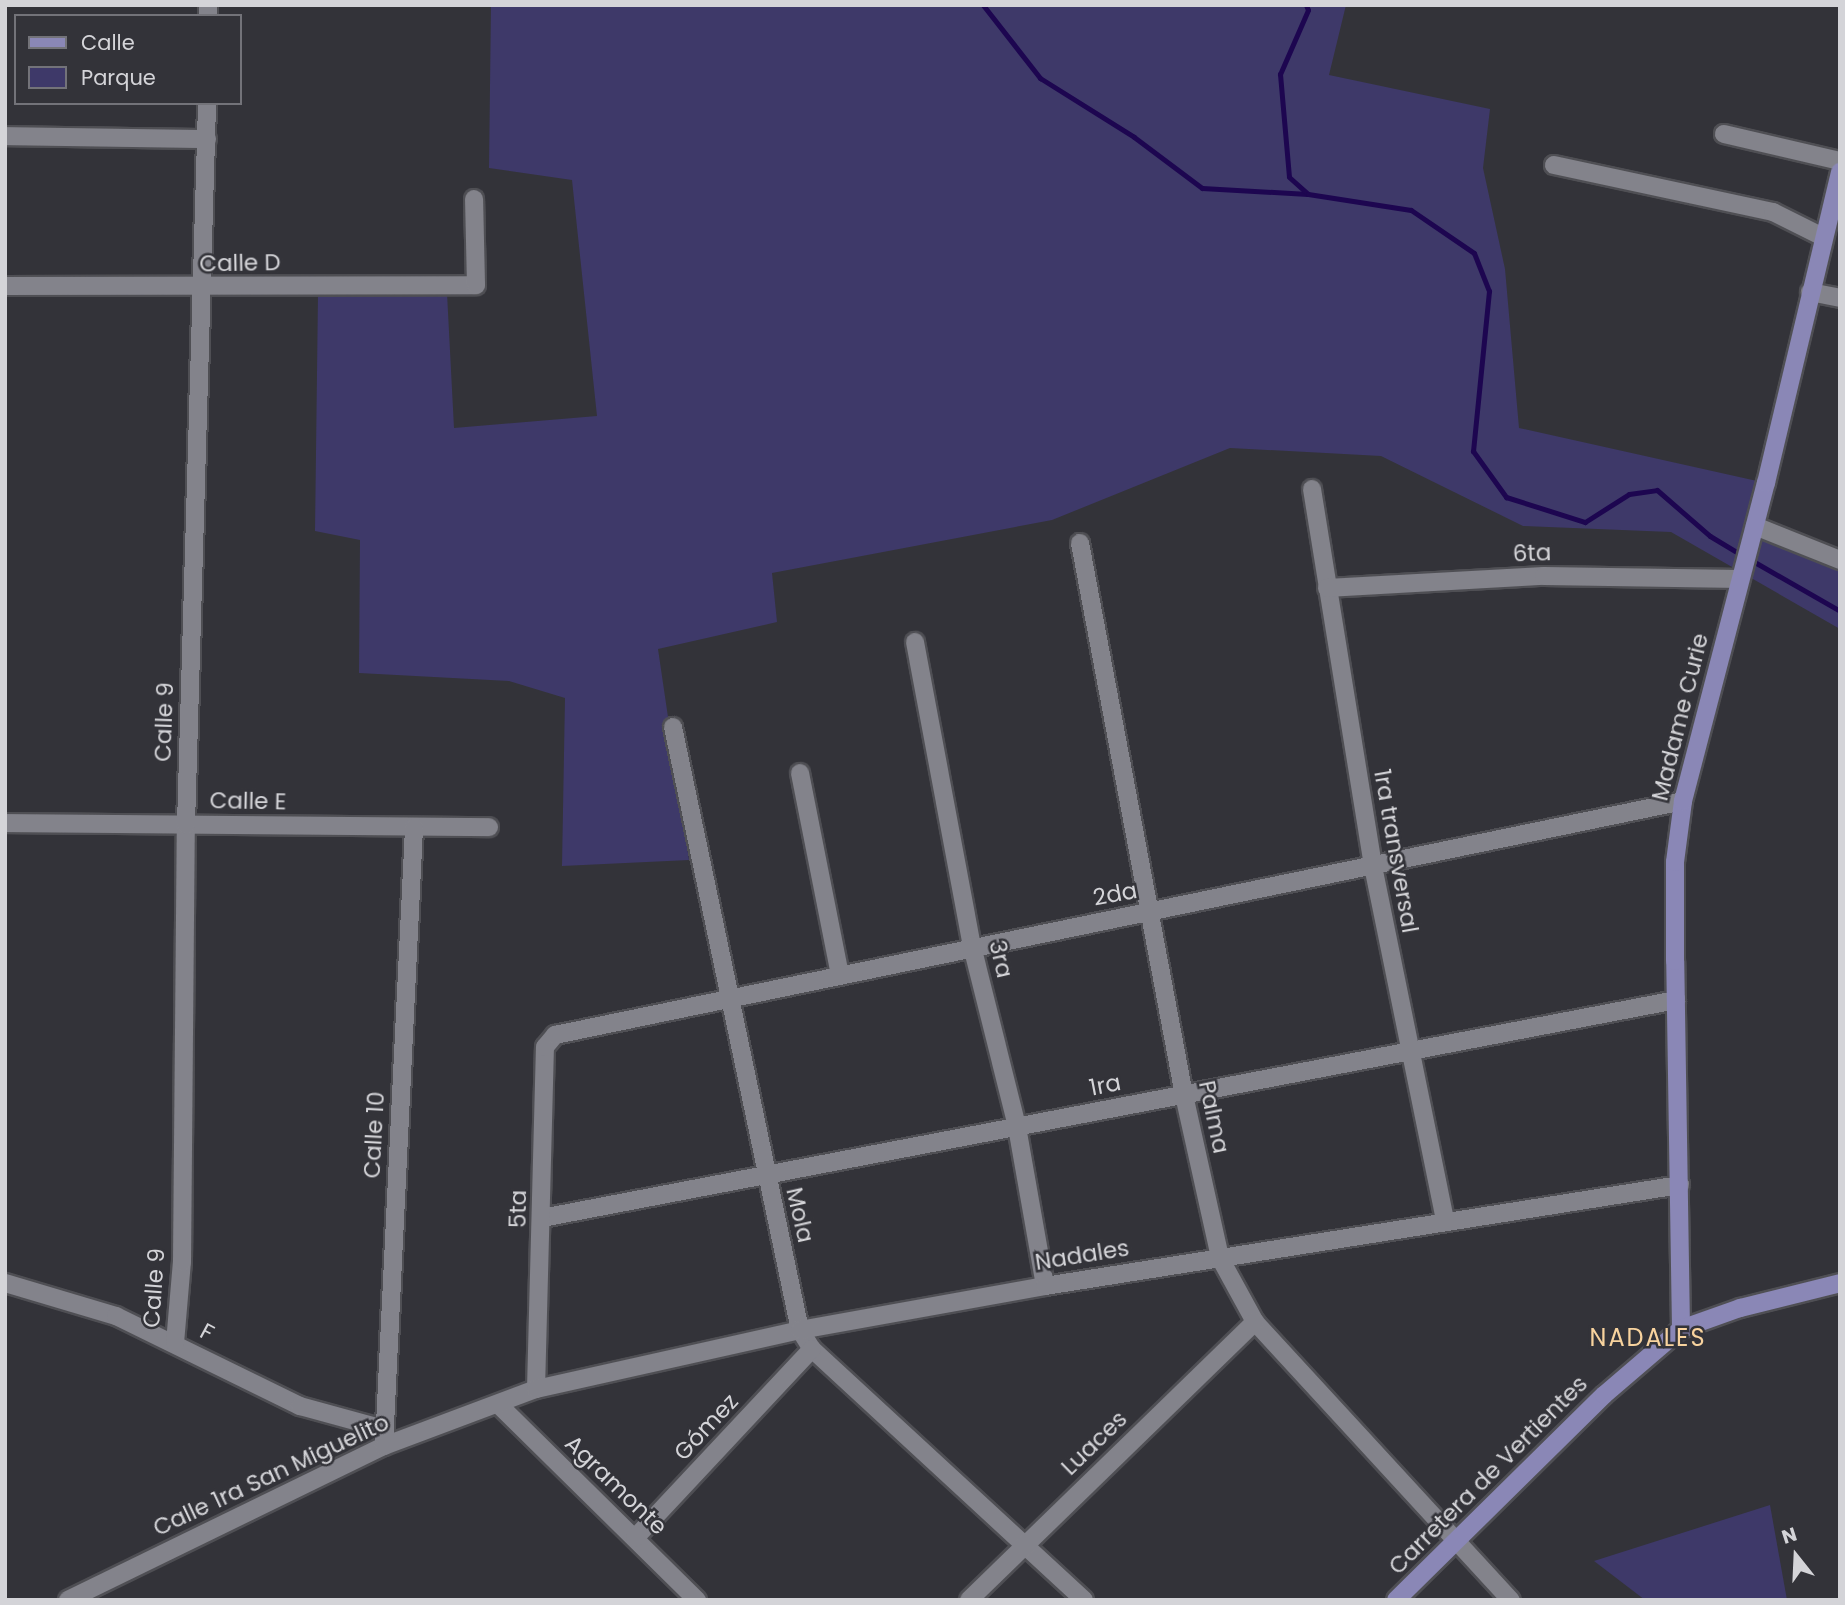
<!DOCTYPE html>
<meta charset="utf-8">
<style>
body{margin:0}
#map{position:relative;width:1845px;height:1605px;overflow:hidden;background:#333339;font-family:Poppins,sans-serif}
div>[style]{position:absolute}
.green>*{inset:0;background:#3e3969}
.stream>*{height:5px;margin:-2.5px;padding:0 2.5px;transform-origin:2.5px;border-radius:2.5px;background:#1d0650}
.roads{filter:drop-shadow(2px 0 #4f4f54) drop-shadow(-2px 0 #4f4f54) drop-shadow(0 2px #4f4f54) drop-shadow(0 -2px #4f4f54)}
.minor>*{height:18px;margin:-9px;padding:0 9px;transform-origin:9px;border-radius:9px;background:#83838b}
.major>*{height:18px;margin:-9px;padding:0 9px;transform-origin:9px;border-radius:9px;background:#8a87b6}
span{translate:-50% -50%;white-space:nowrap;text-align:center;line-height:1.15;-webkit-text-stroke:5px #333339;paint-order:stroke}
.street-label{font-size:23px;color:#d4d4d8}
.neighbourhood-label{font-size:24px;color:#f8d39e;letter-spacing:2px}
.frame{position:absolute;inset:0;border:7px solid #d4d4d8;pointer-events:none}
.legend{position:absolute;left:14px;top:14px;width:228px;height:91px;box-sizing:border-box;background:#333339;border:2px solid #737379;margin:0;padding:9px 12px;list-style:none;font-size:21px;color:#d4d4d8}
.legend li{display:flex;align-items:center;gap:14px;height:35px}
.legend b{width:35px;border:2px solid #737379}
.north{position:absolute;left:1761px;top:1521px;width:70px;height:70px;-webkit-text-stroke:5px #333339;paint-order:stroke;rotate:342deg;font-size:19px;font-weight:700;line-height:28px;text-align:center;color:#d4d4d8}
.north::after{content:'';display:block;margin:auto;width:24px;height:32px;background:#d4d4d8;clip-path:polygon(50% 0,100% 100%,50% 72%,0 100%)}
</style>
<div id="map">
<div class="green">
<div style="clip-path:polygon(491px 5px,1346px 5px,1329px 75px,1490px 109px,1483px 168px,1505px 269px,1519px 428px,1766px 483px,1757px 533px,1840px 566px,1840px 629px,1671px 532px,1523px 526px,1381px 456px,1230px 448px,1052px 520px,772px 573px,777px 622px,658px 649px,689px 860px,562px 866px,565px 698px,509px 681px,359px 673px,360px 540px,315px 531px,318px 294px,447px 293px,454px 428px,597px 416px,572px 180px,489px 168px)"></div>
<div style="clip-path:polygon(1770px 1505px,1787px 1600px,1645px 1600px,1594px 1561px)"></div>
</div>
<div class="stream">
<div style="left:983px;top:5px;width:93px;rotate:52deg"></div>
<div style="left:1040px;top:78px;width:111px;rotate:32.1deg"></div>
<div style="left:1134px;top:137px;width:85px;rotate:36.9deg"></div>
<div style="left:1202px;top:188px;width:106px;rotate:3.2deg"></div>
<div style="left:1306px;top:5px;width:5px;rotate:68deg"></div>
<div style="left:1308px;top:10px;width:70px;rotate:113.6deg"></div>
<div style="left:1280px;top:74px;width:103px;rotate:85deg"></div>
<div style="left:1289px;top:177px;width:25px;rotate:42deg"></div>
<div style="left:1308px;top:194px;width:104px;rotate:8.8deg"></div>
<div style="left:1411px;top:210px;width:76px;rotate:34.3deg"></div>
<div style="left:1474px;top:253px;width:41px;rotate:68.5deg"></div>
<div style="left:1489px;top:291px;width:161px;rotate:95.7deg"></div>
<div style="left:1473px;top:451px;width:57px;rotate:54.3deg"></div>
<div style="left:1506px;top:497px;width:83px;rotate:17.6deg"></div>
<div style="left:1585px;top:522px;width:52px;rotate:-32.5deg"></div>
<div style="left:1629px;top:494px;width:28px;rotate:-8deg"></div>
<div style="left:1657px;top:490px;width:70px;rotate:41deg"></div>
<div style="left:1710px;top:536px;width:37px;rotate:31deg"></div>
<div style="left:1751px;top:560px;width:103px;rotate:29.8deg"></div>
</div>
<div class="roads">
<div class="minor">
<div style="left:208px;top:16px;width:11px;rotate:-90deg"></div>
<div style="left:1724px;top:134px;width:119px;rotate:13.1deg"></div>
<div style="left:5px;top:136px;width:202px;rotate:0.9deg"></div>
<div style="left:1554px;top:165px;width:224px;rotate:12.1deg"></div>
<div style="left:1773px;top:212px;width:56px;rotate:26.6deg"></div>
<div style="left:5px;top:286px;width:471px;rotate:-0.1deg"></div>
<div style="left:476px;top:285px;width:86px;rotate:-91.3deg"></div>
<div style="left:1810px;top:292px;width:31px;rotate:11deg"></div>
<div style="left:1312px;top:489px;width:382px;rotate:80.8deg"></div>
<div style="left:1373px;top:866px;width:360px;rotate:78.5deg"></div>
<div style="left:1755px;top:526px;width:92px;rotate:21.8deg"></div>
<div style="left:1080px;top:543px;width:562px;rotate:79.33deg"></div>
<div style="left:1184px;top:1095px;width:167px;rotate:77.5deg"></div>
<div style="left:1220px;top:1258px;width:73px;rotate:61.3deg"></div>
<div style="left:1255px;top:1322px;width:378px;rotate:47.4deg"></div>
<div style="left:1327px;top:588px;width:217px;rotate:-3.2deg"></div>
<div style="left:1544px;top:576px;width:196px;rotate:0.9deg"></div>
<div style="left:915px;top:642px;width:309px;rotate:79.4deg"></div>
<div style="left:972px;top:946px;width:187px;rotate:76deg"></div>
<div style="left:1017px;top:1127px;width:161px;rotate:80deg"></div>
<div style="left:673px;top:727px;width:616px;rotate:78.11deg"></div>
<div style="left:800px;top:1330px;width:22px;rotate:58deg"></div>
<div style="left:812px;top:1349px;width:370px;rotate:42.7deg"></div>
<div style="left:800px;top:773px;width:206px;rotate:78.8deg"></div>
<div style="left:5px;top:823px;width:484px;rotate:0.5deg"></div>
<div style="left:542px;top:1218px;width:1155px;rotate:-10.88deg"></div>
<div style="left:5px;top:1283px;width:116px;rotate:16.6deg"></div>
<div style="left:116px;top:1316px;width:205px;rotate:26.1deg"></div>
<div style="left:300px;top:1406px;width:87px;rotate:15.3deg"></div>
<div style="left:175px;top:1343px;width:81px;rotate:-85.1deg"></div>
<div style="left:182px;top:1262px;width:437px;rotate:-89.5deg"></div>
<div style="left:186px;top:825px;width:722px;rotate:-88.33deg"></div>
<div style="left:536px;top:1389px;width:342px;rotate:-88.5deg"></div>
<div style="left:545px;top:1047px;width:16px;rotate:-50deg"></div>
<div style="left:555px;top:1035px;width:1152px;rotate:-11.72deg"></div>
<div style="left:499px;top:1405px;width:278px;rotate:44.6deg"></div>
<div style="left:384px;top:1446px;width:619px;rotate:-87.22deg"></div>
<div style="left:635px;top:1538px;width:259px;rotate:-46.9deg"></div>
<div style="left:68px;top:1600px;width:352px;rotate:-26deg"></div>
<div style="left:384px;top:1446px;width:162px;rotate:-20.6deg"></div>
<div style="left:536px;top:1389px;width:271px;rotate:-12.6deg"></div>
<div style="left:800px;top:1330px;width:249px;rotate:-10.2deg"></div>
<div style="left:1045px;top:1286px;width:643px;rotate:-9.04deg"></div>
<div style="left:969px;top:1600px;width:399px;rotate:-44.2deg"></div>
</div>
<div class="major">
<div style="left:1681px;top:1329px;width:368px;rotate:-90.9deg"></div>
<div style="left:1675px;top:961px;width:99px;rotate:-90deg"></div>
<div style="left:1675px;top:862px;width:62px;rotate:-82.5deg"></div>
<div style="left:1683px;top:801px;width:329px;rotate:-75.4deg"></div>
<div style="left:1766px;top:483px;width:320px;rotate:-76.6deg"></div>
<div style="left:1396px;top:1600px;width:292px;rotate:-44.6deg"></div>
<div style="left:1604px;top:1395px;width:101px;rotate:-40.6deg"></div>
<div style="left:1681px;top:1329px;width:63px;rotate:-19.6deg"></div>
<div style="left:1740px;top:1308px;width:103px;rotate:-14deg"></div>
</div>
</div>
<div class="street-label">
<span style="left:240px;top:263px;rotate:-1deg">Calle D</span>
<span style="left:1532px;top:553px;rotate:-2deg">6ta</span>
<span style="left:1680px;top:717px;rotate:-76deg">Madame Curie</span>
<span style="left:164px;top:722px;rotate:-88deg">Calle 9</span>
<span style="left:248px;top:801px;rotate:1deg">Calle E</span>
<span style="left:1396px;top:851px;rotate:80deg">1ra transversal</span>
<span style="left:1115px;top:894px;rotate:-11deg">2da</span>
<span style="left:1001px;top:959px;rotate:77deg">3ra</span>
<span style="left:1105px;top:1085px;rotate:-11deg">1ra</span>
<span style="left:1214px;top:1117px;rotate:78deg">Palma</span>
<span style="left:374px;top:1135px;rotate:-87deg">Calle 10</span>
<span style="left:518px;top:1209px;rotate:-89deg">5ta</span>
<span style="left:800px;top:1215px;rotate:77deg">Mola</span>
<span style="left:1082px;top:1255px;rotate:-9deg">Nadales</span>
<span style="left:154px;top:1288px;rotate:-86deg">Calle 9</span>
<span style="left:207px;top:1332px;rotate:28deg">F</span>
<span style="left:706px;top:1427px;rotate:-47deg">Gómez</span>
<span style="left:1094px;top:1443px;rotate:-44deg">Luaces</span>
<span style="left:271px;top:1475px;rotate:-25deg">Calle 1ra San Miguelito</span>
<span style="left:1488px;top:1475px;rotate:-45deg">Carretera de Vertientes</span>
<span style="left:616px;top:1485px;rotate:44deg">Agramonte</span>
</div>
<div class="neighbourhood-label">
<span style="left:1648px;top:1338px">NADALES</span>
</div>
<div class="frame"></div>
<ul class="legend">
<li><b style="height:9px;background:#8a87b6"></b>Calle</li>
<li><b style="height:19px;background:#3e3969"></b>Parque</li>
</ul>
<div class="north">N</div>
</div>
